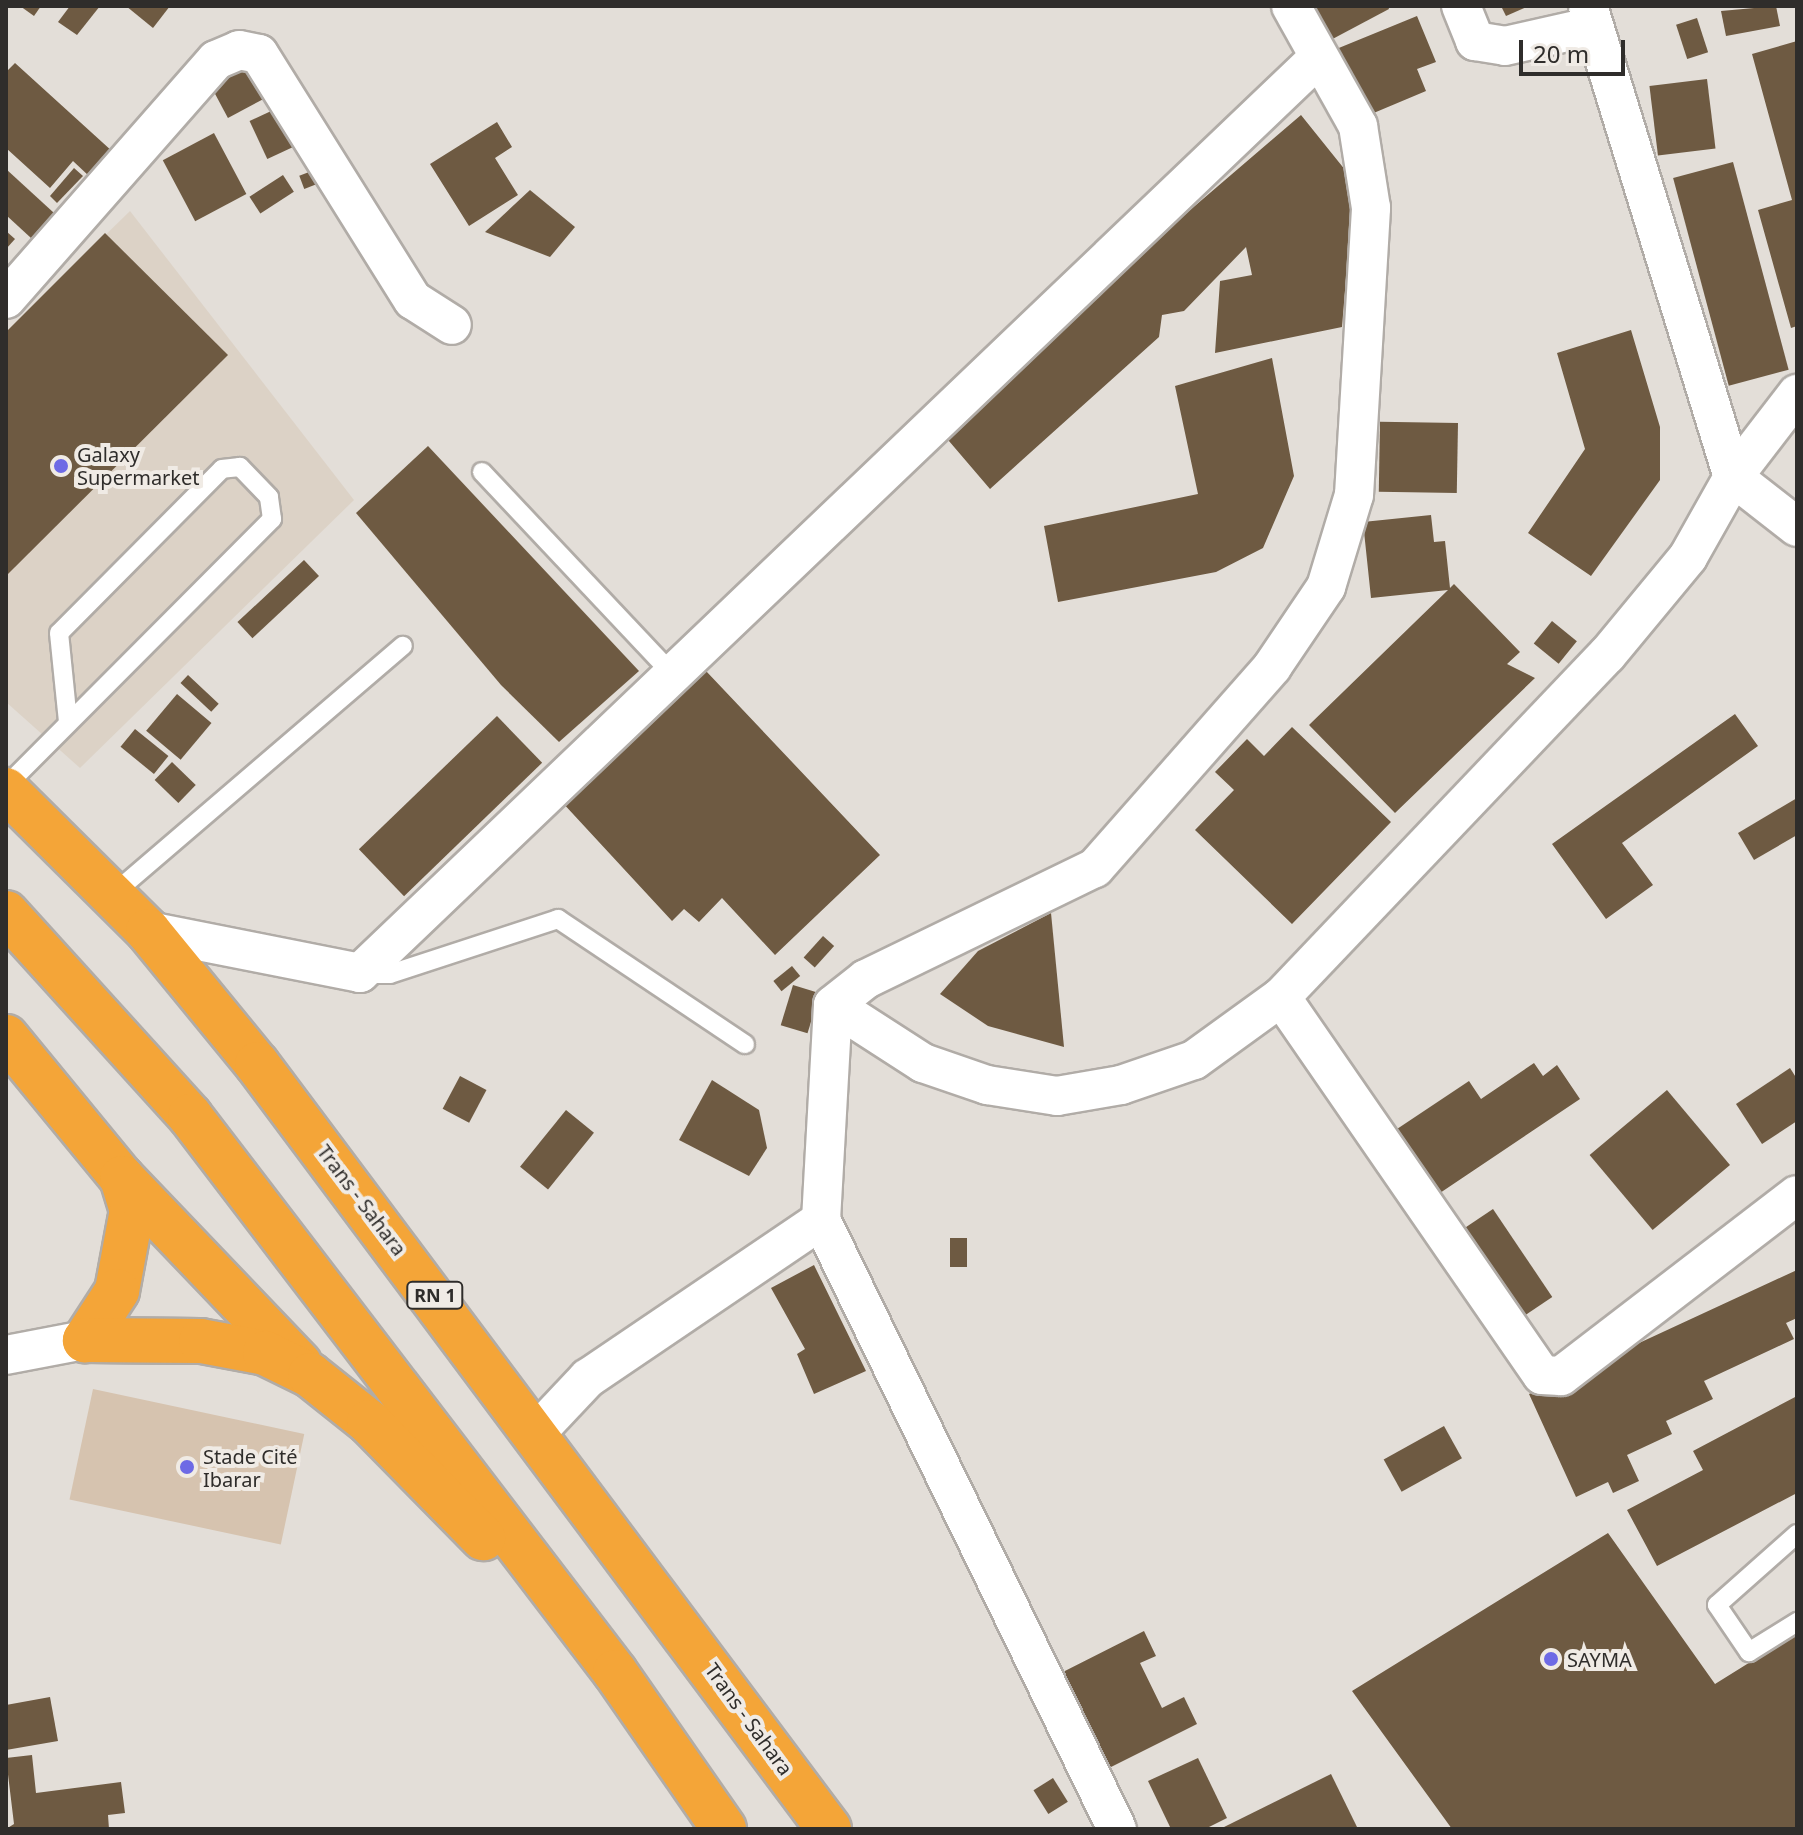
<!DOCTYPE html>
<meta charset="utf-8">
<style>
body{margin:0}
#map{position:relative;width:1803px;height:1835px;overflow:hidden;background:#e3ded8;font-family:"Noto Sans",sans-serif}
div>[style]{position:absolute}
.built>*{inset:0;background:#dcd2c6}
.green>*{inset:0;background:#d6c3af;transform-origin:0 0}
.building>*{inset:0;background:#6e5a42;transform-origin:0 0}
.roads{filter:drop-shadow(2px 0 #b1aca7) drop-shadow(-2px 0 #b1aca7) drop-shadow(0 2px #b1aca7) drop-shadow(0 -2px #b1aca7)}
.lane>*{height:18px;margin:-9px;padding:0 9px;transform-origin:9px;border-radius:9px;background:#fff}
.street>*{height:38px;margin:-19px;padding:0 19px;transform-origin:19px;border-radius:19px;background:#fff}
.highway>*{height:44px;margin:-22px;padding:0 22px;transform-origin:22px;border-radius:22px;background:#f4a538}
.dots>*{width:22px;height:22px;translate:-50% -50%;box-sizing:border-box;border:4px solid #f0ebe5;border-radius:50%}
span{translate:-50% -50%;white-space:nowrap;text-align:center;line-height:1.15;-webkit-text-stroke:8px #f0ebe5;paint-order:stroke}
.shield-label span{padding:2px 6px;background:#f0ebe5;border:2px solid;border-radius:6px;-webkit-text-stroke-width:0}
.shield-label{font-size:18px;color:#2f2d2b;font-weight:700}
.poi-label{font-size:20px;color:#2f2d2b}
.left{translate:0 -50%;text-align:left}
.street-label{font-size:20px;color:#2f2d2b}
.frame{position:absolute;inset:0;border:8px solid #2f2d2b;pointer-events:none}
.scale{position:absolute;left:1519px;top:40px;width:106px;height:36px;box-sizing:border-box;border:4px solid #2f2d2b;border-top:0;padding-left:10px;font-size:24px;line-height:28px;white-space:nowrap;color:#2f2d2b;-webkit-text-stroke:6px #f0ebe5;paint-order:stroke}
</style>
<div id="map">
<div class="built">
<div style="clip-path:polygon(130px 211px,354px 500px,80px 768px,6px 702px,6px 332px)"></div>
</div>
<div class="green">
<div style="left:93px;top:1389px;width:216px;height:113px;rotate:12deg"></div>
</div>
<div class="building">
<div style="clip-path:polygon(20px 6px,41px 6px,34px 16px)"></div>
<div style="clip-path:polygon(70px 6px,100px 6px,77px 35px,58px 22px)"></div>
<div style="clip-path:polygon(126px 6px,170px 6px,153px 28px)"></div>
<div style="clip-path:polygon(1305px 6px,1388px 6px,1389px 9px,1325px 43px)"></div>
<div style="clip-path:polygon(1501px 6px,1529px 6px,1506px 16px)"></div>
<div style="clip-path:polygon(1776px 6px,1780px 26px,1726px 36px,1721px 11px)"></div>
<div style="clip-path:polygon(1417px 16px,1436px 62px,1417px 69px,1426px 91px,1357px 120px,1329px 52px)"></div>
<div style="left:1697px;top:18px;width:36px;height:22px;rotate:72deg"></div>
<div style="clip-path:polygon(1797px 41px,1797px 326px,1791px 328px,1758px 210px,1792px 200px,1752px 54px)"></div>
<div style="left:248px;top:62px;width:40px;height:44px;rotate:62deg"></div>
<div style="clip-path:polygon(15px 63px,113px 152px,90px 177px,73px 161px,50px 188px,6px 148px,6px 72px)"></div>
<div style="left:1707px;top:79px;width:70px;height:58px;rotate:83deg"></div>
<div style="left:284px;top:105px;width:42px;height:38px;rotate:65deg"></div>
<div style="clip-path:polygon(1301px 115px,1354px 181px,1342px 327px,1215px 353px,1220px 281px,1252px 275px,1246px 247px,1184px 311px,1162px 315px,1159px 337px,990px 489px,937px 427px)"></div>
<div style="clip-path:polygon(497px 122px,512px 147px,495px 158px,518px 195px,469px 226px,430px 164px)"></div>
<div style="left:214px;top:133px;width:69px;height:58px;rotate:62deg"></div>
<div style="left:1733px;top:162px;width:215px;height:62px;rotate:75deg"></div>
<div style="clip-path:polygon(74px 168px,83px 176px,57px 203px,50px 196px)"></div>
<div style="clip-path:polygon(6px 169px,54px 213px,31px 238px,6px 215px)"></div>
<div style="left:317px;top:169px;width:14px;height:19px;rotate:69deg"></div>
<div style="left:283px;top:175px;width:20px;height:40px;rotate:57deg"></div>
<div style="clip-path:polygon(530px 190px,575px 227px,550px 257px,485px 232px)"></div>
<div style="clip-path:polygon(6px 231px,15px 239px,6px 249px)"></div>
<div style="clip-path:polygon(105px 233px,228px 355px,6px 576px,6px 332px)"></div>
<div style="clip-path:polygon(1631px 330px,1660px 427px,1660px 480px,1591px 576px,1528px 533px,1585px 449px,1557px 353px)"></div>
<div style="clip-path:polygon(1272px 358px,1294px 476px,1263px 548px,1216px 572px,1058px 602px,1044px 526px,1198px 494px,1175px 386px)"></div>
<div style="left:1458px;top:423px;width:70px;height:78px;rotate:91deg"></div>
<div style="clip-path:polygon(428px 446px,639px 671px,559px 742px,501px 685px,356px 513px)"></div>
<div style="clip-path:polygon(1431px 515px,1434px 542px,1445px 541px,1450px 588px,1454px 584px,1520px 652px,1507px 664px,1535px 678px,1395px 813px,1309px 725px,1448px 590px,1371px 598px,1363px 522px)"></div>
<div style="left:304px;top:560px;width:22px;height:91px;rotate:47deg"></div>
<div style="left:1552px;top:621px;width:32px;height:29px;rotate:39deg"></div>
<div style="clip-path:polygon(706px 671px,880px 855px,775px 955px,722px 898px,699px 922px,684px 909px,672px 921px,561px 801px)"></div>
<div style="left:188px;top:675px;width:42px;height:11px;rotate:43deg"></div>
<div style="left:177px;top:694px;width:45px;height:48px;rotate:40deg"></div>
<div style="clip-path:polygon(1735px 714px,1758px 746px,1622px 843px,1653px 885px,1606px 919px,1552px 844px)"></div>
<div style="left:497px;top:716px;width:65px;height:192px;rotate:46deg"></div>
<div style="clip-path:polygon(1292px 727px,1391px 822px,1292px 924px,1195px 830px,1234px 790px,1215px 772px,1247px 739px,1264px 756px)"></div>
<div style="left:135px;top:729px;width:43px;height:23px;rotate:39deg"></div>
<div style="left:172px;top:762px;width:33px;height:25px;rotate:44deg"></div>
<div style="clip-path:polygon(1797px 798px,1797px 835px,1754px 860px,1738px 833px)"></div>
<div style="clip-path:polygon(1051px 913px,1064px 1047px,988px 1026px,940px 994px,978px 951px)"></div>
<div style="left:823px;top:936px;width:15px;height:29px;rotate:42deg"></div>
<div style="left:792px;top:966px;width:13px;height:24px;rotate:51deg"></div>
<div style="left:793px;top:985px;width:28px;height:42px;rotate:17deg"></div>
<div style="clip-path:polygon(1534px 1063px,1543px 1076px,1557px 1065px,1580px 1099px,1434px 1197px,1391px 1133px,1469px 1081px,1481px 1099px)"></div>
<div style="clip-path:polygon(1790px 1068px,1797px 1079px,1797px 1121px,1762px 1144px,1736px 1104px)"></div>
<div style="left:460px;top:1076px;width:30px;height:37px;rotate:28deg"></div>
<div style="clip-path:polygon(712px 1080px,759px 1110px,767px 1148px,749px 1176px,679px 1140px)"></div>
<div style="left:1667px;top:1090px;width:98px;height:101px;rotate:50deg"></div>
<div style="left:566px;top:1110px;width:36px;height:73px;rotate:39deg"></div>
<div style="left:1493px;top:1209px;width:106px;height:40px;rotate:56deg"></div>
<div style="left:950px;top:1238px;width:17px;height:29px"></div>
<div style="clip-path:polygon(814px 1265px,866px 1371px,814px 1394px,797px 1354px,805px 1349px,771px 1288px)"></div>
<div style="clip-path:polygon(1797px 1270px,1797px 1318px,1786px 1323px,1794px 1339px,1704px 1381px,1713px 1399px,1666px 1421px,1672px 1434px,1627px 1455px,1639px 1481px,1613px 1493px,1608px 1482px,1576px 1497px,1529px 1394px)"></div>
<div style="clip-path:polygon(1797px 1396px,1797px 1493px,1657px 1566px,1627px 1510px,1703px 1470px,1693px 1451px)"></div>
<div style="left:1444px;top:1426px;width:37px;height:69px;rotate:61deg"></div>
<div style="clip-path:polygon(1608px 1533px,1715px 1684px,1797px 1633px,1797px 1829px,1452px 1829px,1352px 1691px)"></div>
<div style="clip-path:polygon(1144px 1631px,1156px 1656px,1140px 1663px,1162px 1708px,1184px 1697px,1197px 1724px,1099px 1773px,1051px 1678px)"></div>
<div style="clip-path:polygon(50px 1697px,58px 1741px,6px 1750px,6px 1705px)"></div>
<div style="clip-path:polygon(32px 1755px,36px 1793px,121px 1782px,125px 1813px,108px 1815px,109px 1829px,6px 1829px,14px 1824px,6px 1758px)"></div>
<div style="clip-path:polygon(1198px 1758px,1227px 1818px,1205px 1829px,1171px 1829px,1148px 1781px)"></div>
<div style="clip-path:polygon(1331px 1774px,1358px 1829px,1220px 1829px)"></div>
<div style="left:1053px;top:1778px;width:28px;height:23px;rotate:58deg"></div>
</div>
<div class="roads">
<div class="lane">
<div style="left:482px;top:472px;width:279px;rotate:46.7deg"></div>
<div style="left:6px;top:786px;width:377px;rotate:-45.1deg"></div>
<div style="left:272px;top:519px;width:22px;rotate:-98deg"></div>
<div style="left:269px;top:497px;width:42px;rotate:-134deg"></div>
<div style="left:240px;top:467px;width:18px;rotate:174deg"></div>
<div style="left:222px;top:469px;width:231px;rotate:134.8deg"></div>
<div style="left:59px;top:633px;width:88px;rotate:84.2deg"></div>
<div style="left:112px;top:895px;width:383px;rotate:-40.6deg"></div>
<div style="left:362px;top:974px;width:28px"></div>
<div style="left:390px;top:974px;width:177px;rotate:-18.1deg"></div>
<div style="left:558px;top:919px;width:225px;rotate:33.8deg"></div>
<div style="left:1797px;top:1534px;width:107px;rotate:138.4deg"></div>
<div style="left:1717px;top:1605px;width:57px;rotate:55.8deg"></div>
<div style="left:1749px;top:1652px;width:57px;rotate:-32deg"></div>
</div>
<div class="street">
<div style="left:1461px;top:6px;width:38px;rotate:68deg"></div>
<div style="left:1475px;top:41px;width:30px;rotate:9deg"></div>
<div style="left:1505px;top:46px;width:91px;rotate:-12.7deg"></div>
<div style="left:1588px;top:6px;width:493px;rotate:72.9deg"></div>
<div style="left:1733px;top:477px;width:81px;rotate:38deg"></div>
<div style="left:6px;top:299px;width:318px;rotate:-48.7deg"></div>
<div style="left:216px;top:60px;width:25px;rotate:-23deg"></div>
<div style="left:239px;top:50px;width:20px;rotate:11deg"></div>
<div style="left:259px;top:54px;width:290px;rotate:58deg"></div>
<div style="left:413px;top:300px;width:46px;rotate:32.7deg"></div>
<div style="left:148px;top:931px;width:216px;rotate:11.2deg"></div>
<div style="left:360px;top:973px;width:1323px;rotate:-43.68deg"></div>
<div style="left:1281px;top:997px;width:459px;rotate:55.4deg"></div>
<div style="left:1542px;top:1375px;width:19px;rotate:3deg"></div>
<div style="left:1561px;top:1376px;width:297px;rotate:-37.5deg"></div>
<div style="left:833px;top:1005px;width:107px;rotate:32.8deg"></div>
<div style="left:923px;top:1063px;width:68px;rotate:19deg"></div>
<div style="left:987px;top:1085px;width:71px;rotate:8.9deg"></div>
<div style="left:1057px;top:1096px;width:65px;rotate:-9.8deg"></div>
<div style="left:1121px;top:1085px;width:77px;rotate:-18.9deg"></div>
<div style="left:1194px;top:1060px;width:107px;rotate:-35.9deg"></div>
<div style="left:1281px;top:997px;width:472px;rotate:-46.4deg"></div>
<div style="left:1607px;top:655px;width:127px;rotate:-50.4deg"></div>
<div style="left:1688px;top:557px;width:92px;rotate:-60.6deg"></div>
<div style="left:1733px;top:477px;width:105px;rotate:-52.4deg"></div>
<div style="left:6px;top:1355px;width:80px;rotate:-10.8deg"></div>
<div style="left:538px;top:1431px;width:73px;rotate:-46.7deg"></div>
<div style="left:588px;top:1378px;width:282px;rotate:-34.1deg"></div>
<div style="left:1117px;top:1829px;width:677px;rotate:-115.92deg"></div>
<div style="left:821px;top:1220px;width:215px;rotate:-86.8deg"></div>
<div style="left:833px;top:1005px;width:42px;rotate:-38.2deg"></div>
<div style="left:866px;top:979px;width:254px;rotate:-25.9deg"></div>
<div style="left:1095px;top:868px;width:268px;rotate:-48.6deg"></div>
<div style="left:1272px;top:667px;width:97px;rotate:-56deg"></div>
<div style="left:1326px;top:587px;width:96px;rotate:-73.1deg"></div>
<div style="left:1354px;top:495px;width:288px;rotate:-86.6deg"></div>
<div style="left:1371px;top:208px;width:83px;rotate:-99deg"></div>
<div style="left:1358px;top:126px;width:137px;rotate:-119.2deg"></div>
</div>
<div class="highway">
<div style="left:6px;top:790px;width:200px;rotate:44.8deg"></div>
<div style="left:148px;top:931px;width:172px;rotate:50.7deg"></div>
<div style="left:257px;top:1064px;width:955px;rotate:53.21deg"></div>
<div style="left:6px;top:913px;width:274px;rotate:47.8deg"></div>
<div style="left:190px;top:1116px;width:700px;rotate:52.61deg"></div>
<div style="left:615px;top:1672px;width:191px;rotate:55.2deg"></div>
<div style="left:6px;top:1037px;width:183px;rotate:50.6deg"></div>
<div style="left:122px;top:1178px;width:34px;rotate:73deg"></div>
<div style="left:132px;top:1210px;width:82px;rotate:100.5deg"></div>
<div style="left:117px;top:1291px;width:59px;rotate:123.1deg"></div>
<div style="left:122px;top:1178px;width:257px;rotate:46.3deg"></div>
<div style="left:85px;top:1340px;width:116px;rotate:0.5deg"></div>
<div style="left:201px;top:1341px;width:65px;rotate:10.6deg"></div>
<div style="left:265px;top:1353px;width:50px;rotate:26.1deg"></div>
<div style="left:310px;top:1375px;width:75px;rotate:38.5deg"></div>
<div style="left:369px;top:1422px;width:163px;rotate:45.5deg"></div>
</div>
</div>
<div class="dots">
<div style="left:61px;top:466px;background:#6e6ae5"></div>
<div style="left:187px;top:1467px;background:#6e6ae5"></div>
<div style="left:1551px;top:1659px;background:#6e6ae5"></div>
</div>
<div class="shield-label">
<span style="left:435px;top:1295px">RN 1</span>
</div>
<div class="poi-label">
<span class="left" style="left:77px;top:466px">Galaxy<br>Supermarket</span>
<span class="left" style="left:203px;top:1468px">Stade Cité<br>Ibarar</span>
<span class="left" style="left:1567px;top:1659px">SAYMA</span>
</div>
<div class="street-label">
<span style="left:362px;top:1200px;rotate:53deg">Trans - Sahara</span>
<span style="left:749px;top:1719px;rotate:54deg">Trans - Sahara</span>
</div>
<div class="frame"></div>
<div class="scale">20 m</div>
</div>
